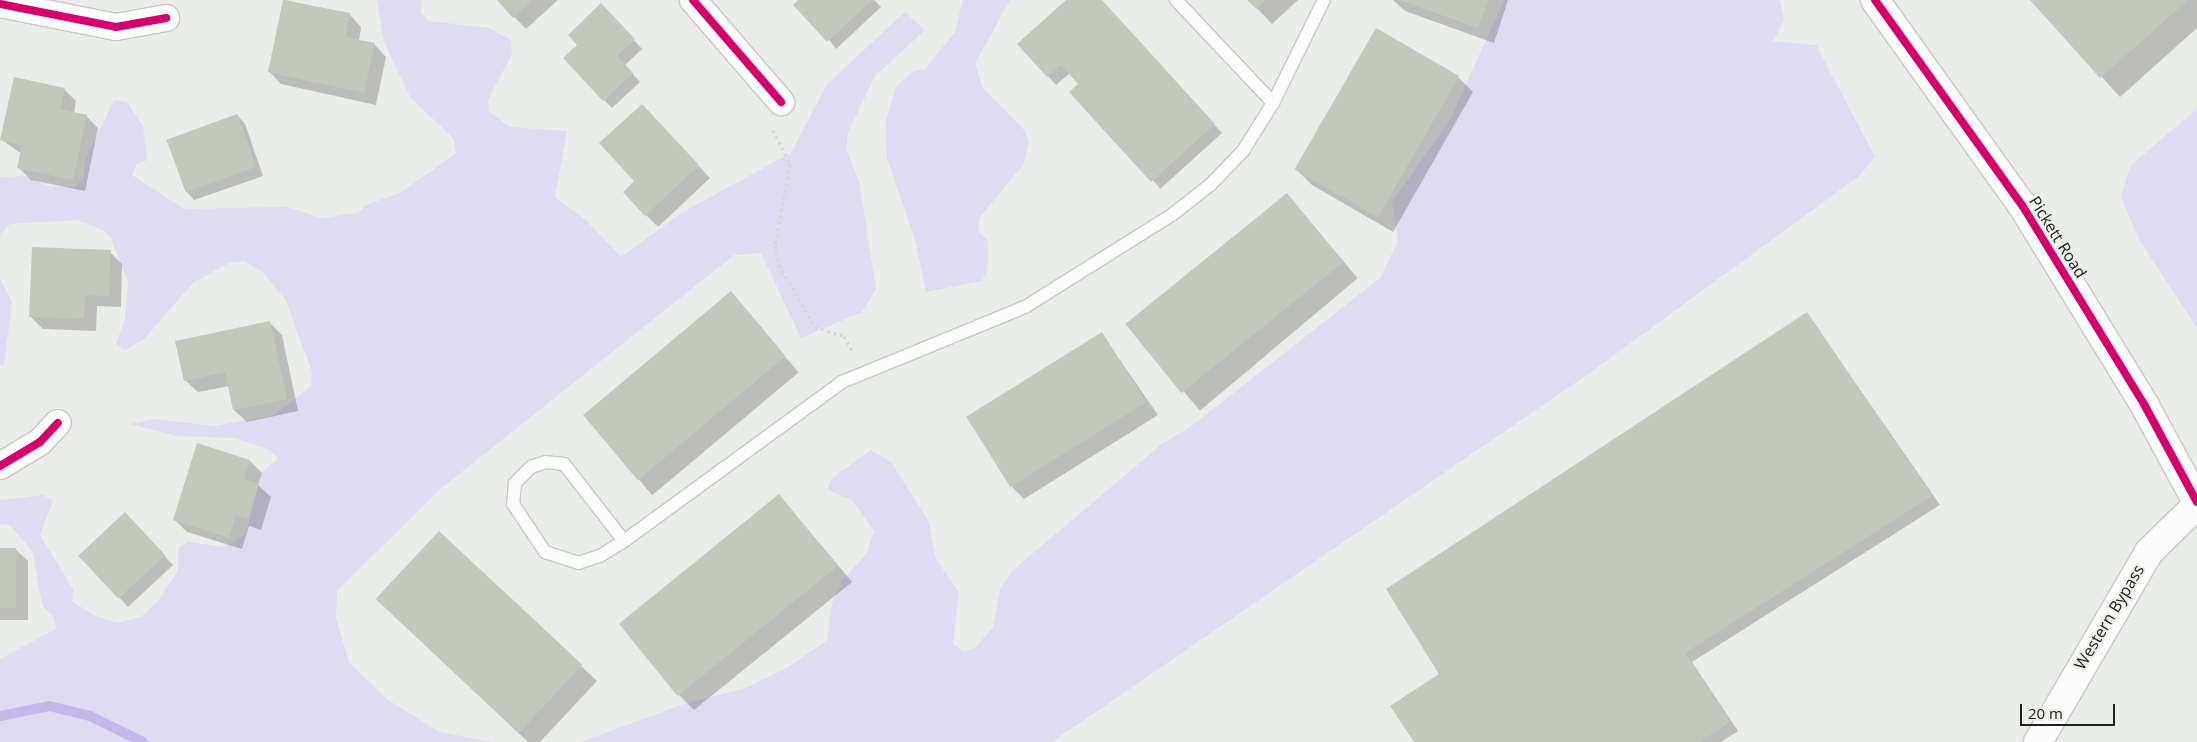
<!DOCTYPE html>
<style>
body{margin:0}
#map{position:relative;width:2197px;height:742px;overflow:hidden;background:#ebedea;font-family:"Open Sans",sans-serif}
div>[style]{position:absolute}
.green>*{inset:0;background:#dfdbf0}
.shadow>*{inset:0;background:#0003;transform-origin:0 0}
.stream>*{height:10px;margin:-5px;padding:0 5px;transform-origin:5px;border-radius:5px;background:#c4b8e9}
.building>*{inset:0;background:#c2c9ba;transform-origin:0 0}
.path>*{height:3px;margin-top:-1.5px;transform-origin:0;background:repeating-linear-gradient(90deg,#d5d6d5 0 2.5px,transparent 0 6.5px)}
.roads{filter:drop-shadow(1px 0 #c6c8c5) drop-shadow(-1px 0 #c6c8c5) drop-shadow(0 1px #c6c8c5) drop-shadow(0 -1px #c6c8c5)}
.lane>*{height:12px;margin:-6px;padding:0 6px;transform-origin:6px;border-radius:6px;background:#fcfcfc}
.street>*{height:26px;margin:-13px;padding:0 13px;transform-origin:13px;border-radius:13px;background:#fcfcfc}
.secondary>*{height:28px;margin:-14px;padding:0 14px;transform-origin:14px;border-radius:14px;background:#fcfcfc}
.cycleway>*{height:8px;margin:-4px;padding:0 4px;transform-origin:4px;border-radius:4px;background:#d6006c}
span{translate:-50% -50%;white-space:nowrap;text-align:center;line-height:1.15;-webkit-text-stroke:4.5px #ebeee9;paint-order:stroke}
.street-label{font-size:16px;color:#20211f}
.scale{position:absolute;left:2020px;top:704px;width:95px;height:22px;box-sizing:border-box;border:2px solid #20211f;border-top:0;padding-left:6px;font-size:15px;line-height:18px;white-space:nowrap;color:#20211f;-webkit-text-stroke:4px #ebeee9;paint-order:stroke}
</style>
<div id="map">
<div class="green">
<div style="clip-path:polygon(377px 0,422px 0,421px 12px,428px 21px,489px 28px,511px 40px,512px 54px,488px 100px,489px 112px,511px 127px,567px 131px,555px 197px,587px 221px,621px 257px,683px 212px,791px 153px,827px 84px,905px 12px,925px 30px,875px 76px,848px 132px,846px 149px,859px 181px,876px 289px,862px 312px,801px 338px,761px 253px,734px 255px,439px 490px,337px 591px,336px 618px,349px 662px,388px 700px,440px 732px,492px 742px,0 742px,0 659px,56px 629px,53px 616px,42px 605px,33px 552px,10px 525px,0 524px,0 500px,43px 495px,53px 500px,40px 535px,73px 589px,72px 601px,93px 615px,117px 623px,141px 617px,158px 601px,178px 571px,178px 548px,188px 542px,225px 547px,246px 533px,261px 474px,278px 458px,270px 450px,236px 438px,176px 436px,131px 424px,153px 419px,215px 426px,274px 415px,311px 386px,312px 372px,286px 301px,263px 272px,244px 261px,229px 263px,194px 282px,145px 338px,126px 350px,116px 344px,125px 319px,128px 282px,111px 238px,103px 230px,78px 220px,10px 224px,0 234px,0 177px,27px 176px,47px 186px,74px 187px,83px 180px,85px 160px,114px 100px,127px 102px,143px 126px,147px 160px,137px 164px,132px 175px,184px 209px,287px 207px,321px 218px,358px 213px,366px 205px,402px 192px,456px 153px,454px 139px,410px 97px,384px 42px)"></div>
<div style="clip-path:polygon(963px 0,1010px 0,975px 63px,983px 88px,1024px 130px,1029px 142px,1023px 165px,980px 217px,978px 231px,988px 241px,988px 269px,982px 281px,926px 292px,916px 243px,887px 158px,886px 121px,896px 87px,912px 72px,925px 69px,955px 32px)"></div>
<div style="clip-path:polygon(1504px 0,1780px 0,1784px 20px,1773px 41px,1816px 45px,1875px 157px,1859px 176px,1591px 372px,1052px 742px,581px 742px,684px 704px,746px 688px,787px 668px,827px 640px,832px 603px,842px 581px,867px 553px,874px 531px,853px 501px,828px 490px,831px 479px,871px 450px,891px 462px,928px 520px,936px 559px,959px 592px,953px 644px,964px 652px,976px 647px,993px 627px,1000px 590px,1012px 571px,1162px 444px,1189px 428px,1380px 278px,1398px 241px,1392px 202px,1450px 120px)"></div>
<div style="clip-path:polygon(2197px 109px,2197px 328px,2139px 239px,2121px 197px,2130px 166px)"></div>
<div style="clip-path:polygon(0 279px,12px 302px,4px 365px,0 365px)"></div>
</div>
<div class="shadow">
<div style="clip-path:polygon(285px 0,349px 14px,361px 27px,359px 41px,374px 44px,386px 57px,376px 105px,281px 84px,269px 71px)"></div>
<div style="clip-path:polygon(498px 0,558px 0,526px 29px)"></div>
<div style="clip-path:polygon(800px 0,874px 0,881px 7px,836px 49px)"></div>
<div style="clip-path:polygon(1068px 0,1101px 0,1222px 133px,1160px 189px,1070px 73px,1056px 85px,1019px 44px)"></div>
<div style="clip-path:polygon(1249px 0,1298px 0,1272px 24px)"></div>
<div style="clip-path:polygon(1393px 0,1508px 0,1494px 43px,1405px 11px)"></div>
<div style="clip-path:polygon(2032px 0,2197px 0,2197px 28px,2120px 97px)"></div>
<div style="clip-path:polygon(610px 14px,642px 49px,625px 65px,640px 82px,612px 108px,604px 100px)"></div>
<div style="clip-path:polygon(1458px 77px,1473px 92px,1393px 232px,1312px 185px,1297px 170px)"></div>
<div style="clip-path:polygon(64px 89px,76px 101px,74px 113px,86px 116px,98px 128px,85px 191px,31px 180px,18px 167px,22px 154px,2px 140px)"></div>
<div style="clip-path:polygon(237px 115px,245px 124px,263px 176px,194px 200px,186px 191px)"></div>
<div style="clip-path:polygon(654px 118px,710px 178px,658px 227px,646px 215px,636px 181px)"></div>
<div style="left:1287px;top:194px;width:110px;height:206px;rotate:50deg"></div>
<div style="clip-path:polygon(110px 252px,122px 264px,121px 307px,97px 306px,96px 331px,43px 329px,30px 316px)"></div>
<div style="left:731px;top:292px;width:105px;height:191px;rotate:50deg"></div>
<div style="clip-path:polygon(1807px 313px,1940px 505px,1692px 662px,1738px 731px,1721px 742px,1415px 742px)"></div>
<div style="clip-path:polygon(270px 323px,282px 335px,298px 411px,247px 422px,234px 410px,229px 386px,198px 392px,185px 380px)"></div>
<div style="clip-path:polygon(1102px 334px,1158px 415px,1024px 499px,1012px 487px)"></div>
<div style="clip-path:polygon(197px 444px,250px 461px,262px 473px,258px 485px,271px 497px,261px 530px,249px 526px,242px 549px,187px 532px,174px 519px)"></div>
<div style="clip-path:polygon(779px 495px,852px 582px,694px 710px,678px 694px)"></div>
<div style="clip-path:polygon(133px 522px,173px 565px,128px 607px,80px 556px)"></div>
<div style="clip-path:polygon(440px 533px,597px 681px,540px 742px,528px 742px,393px 615px)"></div>
<div style="clip-path:polygon(0 549px,15px 549px,28px 561px,28px 620px,0 620px)"></div>
</div>
<div class="stream">
<div style="left:0;top:716px;width:50px;rotate:-11.5deg"></div>
<div style="left:49px;top:706px;width:42px;rotate:13.7deg"></div>
<div style="left:90px;top:716px;width:59px;rotate:26.1deg"></div>
</div>
<div class="building">
<div style="clip-path:polygon(283px 0,350px 13px,345px 37px,375px 43px,364px 93px,268px 72px)"></div>
<div style="clip-path:polygon(497px 0,532px 0,513px 18px)"></div>
<div style="clip-path:polygon(798px 0,872px 0,827px 42px,793px 5px)"></div>
<div style="clip-path:polygon(1066px 0,1102px 0,1215px 124px,1151px 182px,1069px 92px,1078px 84px,1061px 65px,1047px 77px,1017px 44px)"></div>
<div style="clip-path:polygon(1247px 0,1266px 0,1256px 9px)"></div>
<div style="clip-path:polygon(1399px 0,1488px 0,1478px 28px)"></div>
<div style="clip-path:polygon(2030px 0,2188px 0,2100px 78px)"></div>
<div style="clip-path:polygon(601px 3px,635px 39px,617px 56px,633px 73px,603px 101px,563px 58px,577px 45px,568px 35px)"></div>
<div style="left:1376px;top:28px;width:96px;height:163px;rotate:30deg"></div>
<div style="clip-path:polygon(14px 77px,65px 88px,60px 109px,87px 115px,73px 180px,17px 168px,22px 145px,0 140px)"></div>
<div style="clip-path:polygon(642px 104px,699px 165px,645px 216px,623px 192px,634px 181px,599px 143px)"></div>
<div style="left:237px;top:114px;width:56px;height:75px;rotate:70deg"></div>
<div style="left:1287px;top:193px;width:89px;height:208px;rotate:51deg"></div>
<div style="clip-path:polygon(32px 247px,111px 250px,109px 296px,85px 295px,84px 319px,29px 317px)"></div>
<div style="left:731px;top:291px;width:85px;height:193px;rotate:50deg"></div>
<div style="clip-path:polygon(1807px 312px,1932px 496px,1685px 653px,1730px 722px,1700px 742px,1414px 742px,1390px 706px,1439px 674px,1386px 589px)"></div>
<div style="clip-path:polygon(270px 321px,287px 399px,233px 410px,225px 372px,184px 381px,175px 341px)"></div>
<div style="left:1102px;top:332px;width:83px;height:160px;rotate:58deg"></div>
<div style="clip-path:polygon(197px 443px,250px 460px,244px 479px,259px 484px,249px 518px,236px 515px,229px 538px,173px 520px)"></div>
<div style="left:779px;top:494px;width:93px;height:206px;rotate:51deg"></div>
<div style="left:125px;top:512px;width:59px;height:64px;rotate:47deg"></div>
<div style="left:439px;top:531px;width:196px;height:93px;rotate:43deg"></div>
<div style="left:0;top:548px;width:16px;height:60px"></div>
</div>
<div class="path">
<div style="left:773px;top:130px;width:38px;rotate:63deg"></div>
<div style="left:790px;top:164px;width:82px;rotate:100.5deg"></div>
<div style="left:775px;top:245px;width:20px;rotate:79deg"></div>
<div style="left:779px;top:265px;width:72px;rotate:59.9deg"></div>
<div style="left:815px;top:327px;width:30px;rotate:17deg"></div>
<div style="left:844px;top:336px;width:19px;rotate:62deg"></div>
</div>
<div class="roads">
<div class="lane">
<div style="left:1176px;top:0;width:141px;rotate:46.7deg"></div>
<div style="left:624px;top:541px;width:98px;rotate:-127.9deg"></div>
<div style="left:564px;top:464px;width:18px;rotate:-174deg"></div>
<div style="left:546px;top:462px;width:16px;rotate:162deg"></div>
<div style="left:531px;top:467px;width:23px;rotate:135deg"></div>
<div style="left:515px;top:483px;width:21px;rotate:95deg"></div>
<div style="left:513px;top:504px;width:58px;rotate:56.3deg"></div>
<div style="left:545px;top:552px;width:35px;rotate:18deg"></div>
<div style="left:578px;top:563px;width:23px;rotate:-18deg"></div>
<div style="left:600px;top:556px;width:28px;rotate:-32deg"></div>
<div style="left:624px;top:541px;width:270px;rotate:-36.1deg"></div>
<div style="left:842px;top:382px;width:198px;rotate:-22.3deg"></div>
<div style="left:1025px;top:307px;width:175px;rotate:-32.1deg"></div>
<div style="left:1173px;top:214px;width:47px;rotate:-38.1deg"></div>
<div style="left:1210px;top:185px;width:47px;rotate:-45.9deg"></div>
<div style="left:1243px;top:151px;width:57px;rotate:-58deg"></div>
<div style="left:1273px;top:103px;width:115px;rotate:-63.7deg"></div>
</div>
<div class="street">
<div style="left:693px;top:0;width:135px;rotate:49.2deg"></div>
<div style="left:0;top:4px;width:118px;rotate:11.2deg"></div>
<div style="left:116px;top:27px;width:51px;rotate:-10.2deg"></div>
<div style="left:0;top:466px;width:47px;rotate:-31deg"></div>
<div style="left:40px;top:442px;width:26px;rotate:-47deg"></div>
</div>
<div class="secondary">
<div style="left:1875px;top:0;width:252px;rotate:54.4deg"></div>
<div style="left:2022px;top:205px;width:236px;rotate:58.5deg"></div>
<div style="left:2145px;top:406px;width:109px;rotate:61.6deg"></div>
<div style="left:2038px;top:742px;width:220px;rotate:-59.7deg"></div>
<div style="left:2149px;top:552px;width:67px;rotate:-44.4deg"></div>
</div>
</div>
<div class="cycleway">
<div style="left:693px;top:0;width:135px;rotate:49.2deg"></div>
<div style="left:1875px;top:0;width:252px;rotate:54.4deg"></div>
<div style="left:2022px;top:205px;width:236px;rotate:58.5deg"></div>
<div style="left:2145px;top:406px;width:109px;rotate:61.6deg"></div>
<div style="left:0;top:4px;width:118px;rotate:11.2deg"></div>
<div style="left:116px;top:27px;width:51px;rotate:-10.2deg"></div>
<div style="left:0;top:466px;width:47px;rotate:-31deg"></div>
<div style="left:40px;top:442px;width:26px;rotate:-47deg"></div>
</div>
<div class="street-label">
<span style="left:2058px;top:237px;rotate:58deg">Pickett Road</span>
<span style="left:2109px;top:617px;rotate:-59deg">Western Bypass</span>
</div>
<div class="scale">20 m</div>
</div>
